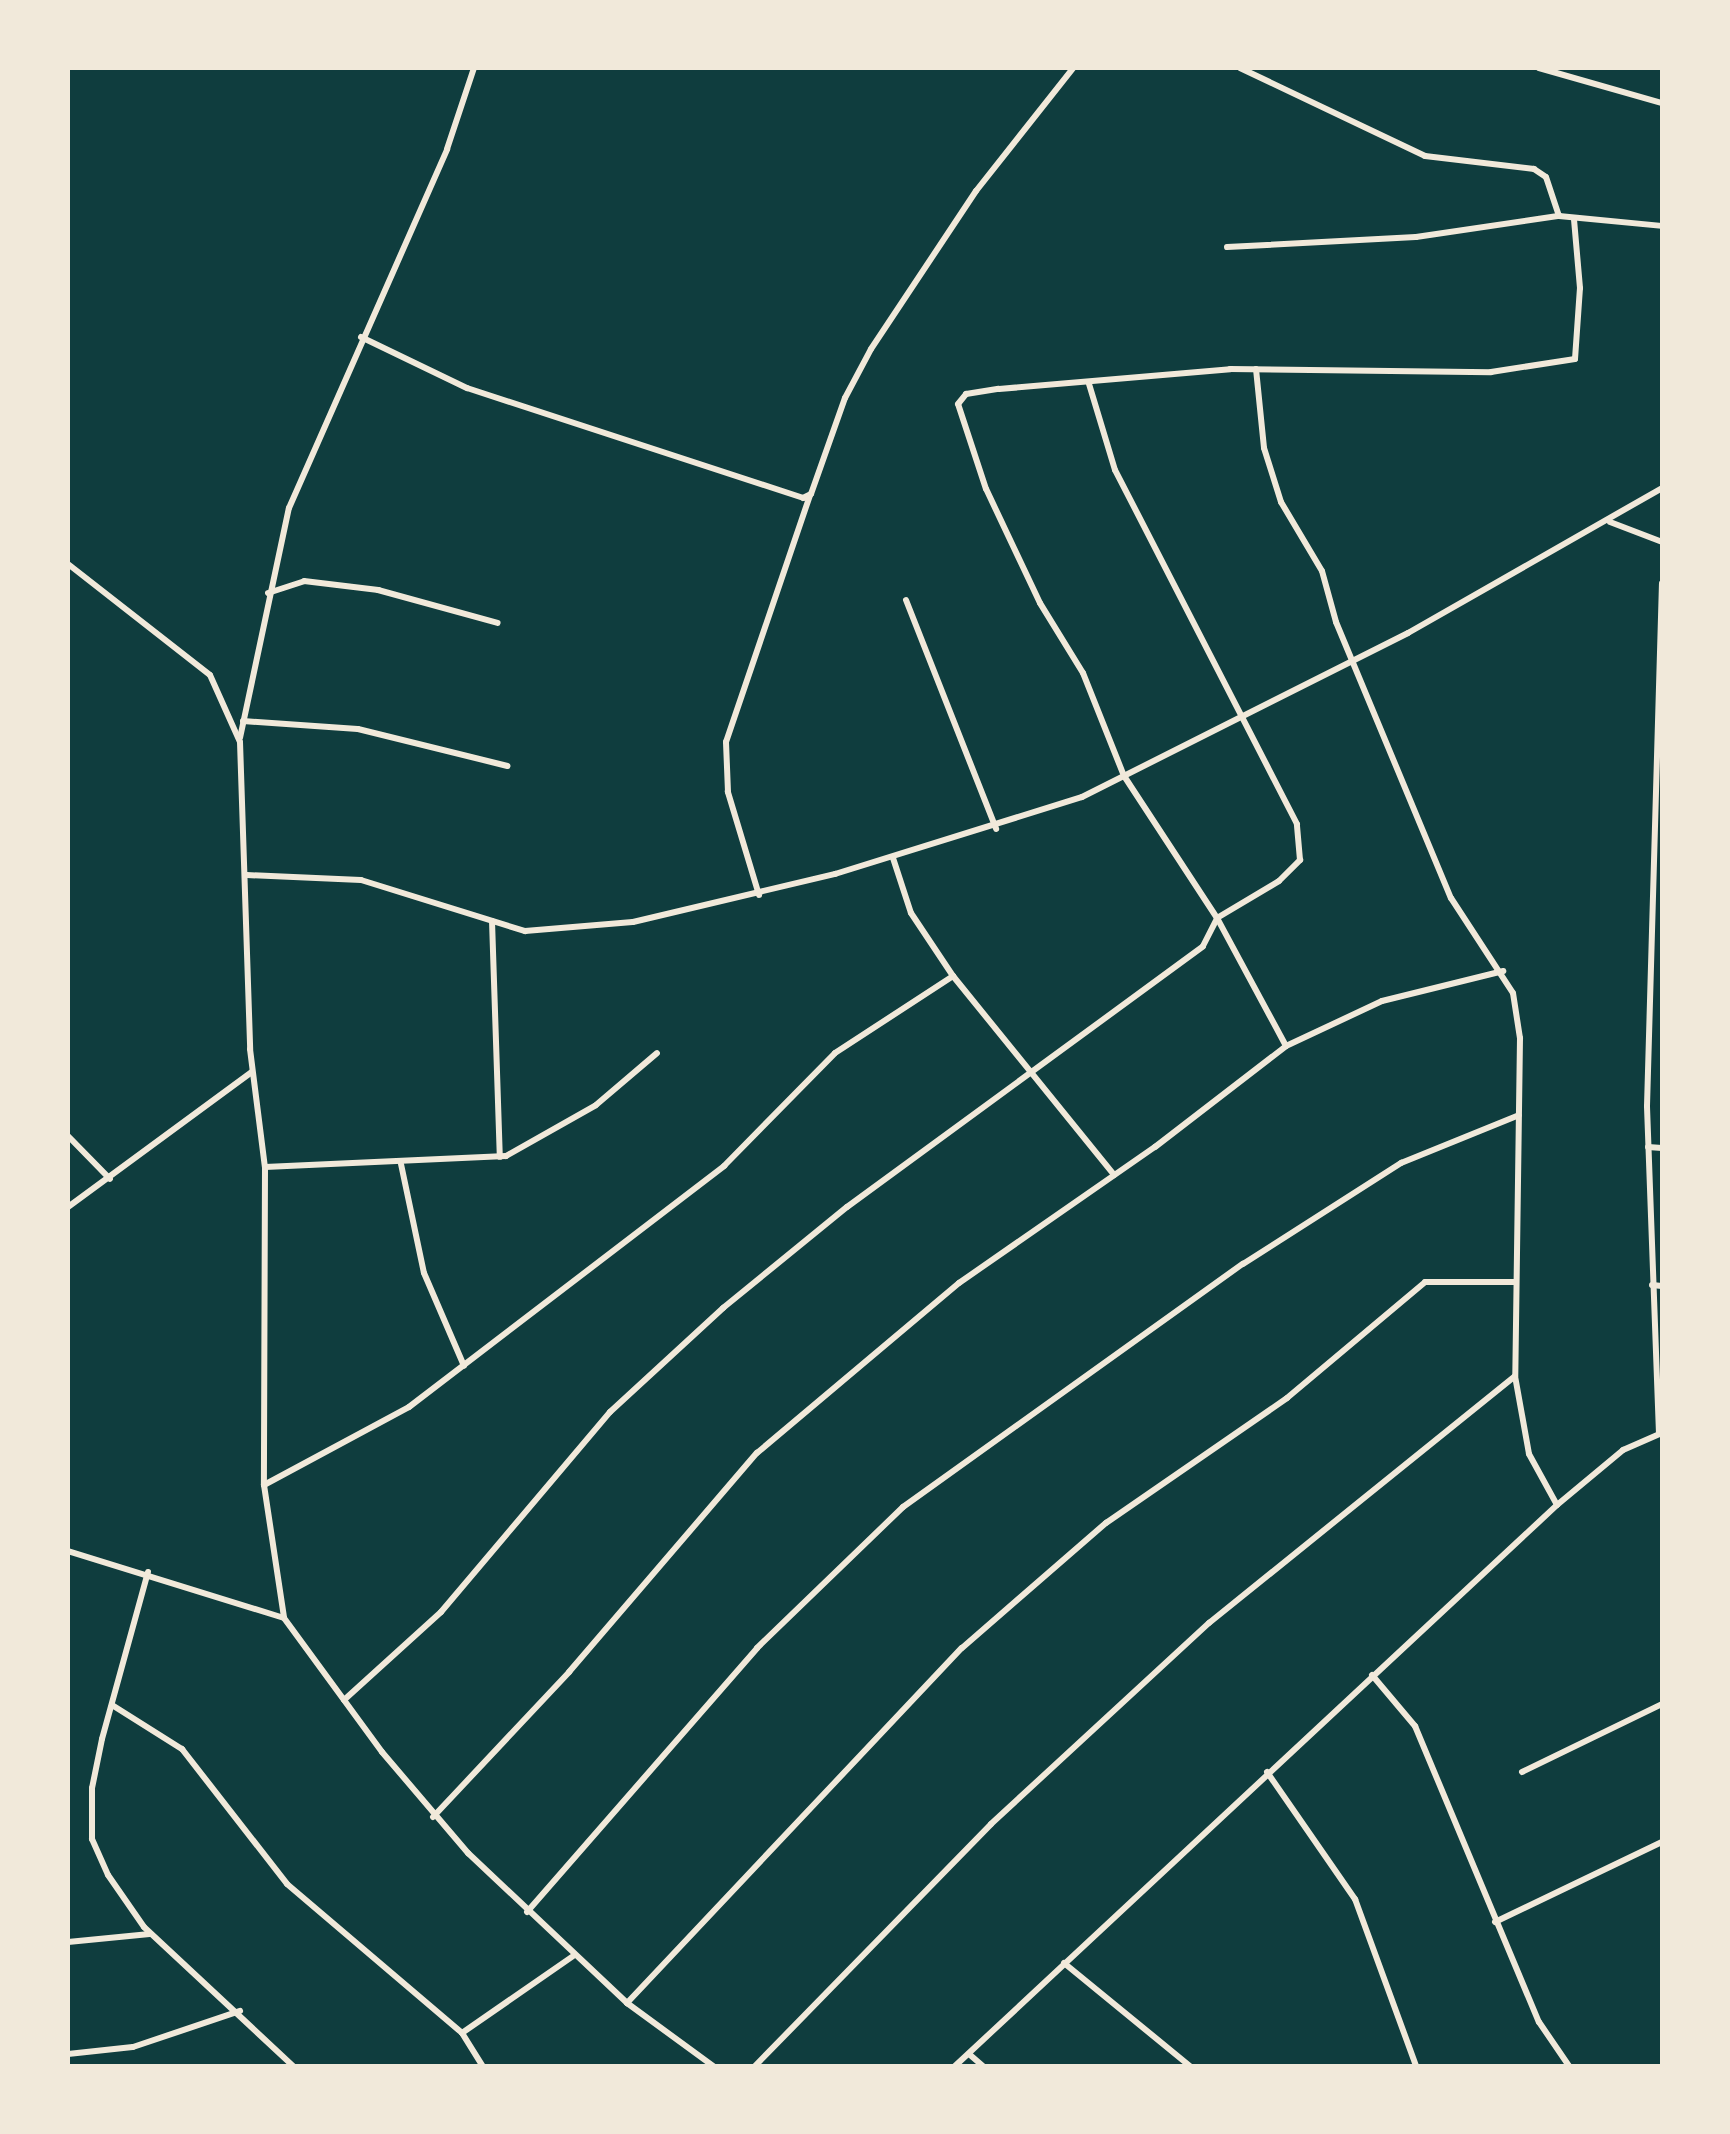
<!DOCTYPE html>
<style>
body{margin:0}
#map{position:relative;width:1730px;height:2134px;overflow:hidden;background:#0f3d3e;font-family:Ubuntu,sans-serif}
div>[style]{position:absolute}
.minor>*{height:6px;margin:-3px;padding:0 3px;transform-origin:3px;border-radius:3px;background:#f1e9da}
span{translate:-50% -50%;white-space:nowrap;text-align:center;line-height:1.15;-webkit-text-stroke:9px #f1e9da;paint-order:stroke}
.frame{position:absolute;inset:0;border:70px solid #f1e9da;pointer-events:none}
</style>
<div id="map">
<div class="minor">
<div style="left:1240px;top:68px;width:205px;rotate:25.4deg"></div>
<div style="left:1425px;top:156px;width:110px;rotate:6.8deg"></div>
<div style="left:1534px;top:169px;width:14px;rotate:34deg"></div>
<div style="left:1546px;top:177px;width:41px;rotate:71.6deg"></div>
<div style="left:1559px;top:216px;width:103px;rotate:5.5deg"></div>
<div style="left:1539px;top:68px;width:128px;rotate:15.9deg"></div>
<div style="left:1227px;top:247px;width:189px;rotate:-3deg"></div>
<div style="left:1416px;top:237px;width:145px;rotate:-8.4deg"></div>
<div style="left:361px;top:337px;width:118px;rotate:25.7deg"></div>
<div style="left:467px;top:388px;width:354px;rotate:18.1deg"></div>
<div style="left:803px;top:498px;width:9px;rotate:-27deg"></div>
<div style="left:811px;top:494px;width:102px;rotate:-70.5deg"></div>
<div style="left:845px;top:398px;width:55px;rotate:-62deg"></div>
<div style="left:871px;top:349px;width:190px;rotate:-56.4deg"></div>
<div style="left:976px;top:191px;width:157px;rotate:-51.7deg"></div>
<div style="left:1256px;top:369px;width:79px;rotate:84.2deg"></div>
<div style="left:1264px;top:448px;width:57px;rotate:72.5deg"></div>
<div style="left:1281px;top:502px;width:80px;rotate:59.3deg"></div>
<div style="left:1322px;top:571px;width:53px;rotate:74.6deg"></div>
<div style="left:1336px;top:622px;width:299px;rotate:67.4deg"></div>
<div style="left:1451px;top:898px;width:113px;rotate:56.9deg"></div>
<div style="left:1513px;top:993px;width:46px;rotate:81.2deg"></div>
<div style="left:1520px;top:1038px;width:338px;rotate:90.8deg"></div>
<div style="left:1515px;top:1376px;width:79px;rotate:79.8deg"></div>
<div style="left:1529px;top:1454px;width:58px;rotate:61.2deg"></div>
<div style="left:1610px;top:522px;width:56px;rotate:21deg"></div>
<div style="left:68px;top:564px;width:180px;rotate:38deg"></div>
<div style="left:210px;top:675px;width:73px;rotate:65.9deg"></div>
<div style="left:240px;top:742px;width:307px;rotate:88.1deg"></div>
<div style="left:250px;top:1049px;width:119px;rotate:82.8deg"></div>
<div style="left:265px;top:1167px;width:318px;rotate:90.2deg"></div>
<div style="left:264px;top:1485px;width:134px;rotate:81.4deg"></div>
<div style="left:284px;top:1618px;width:226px;rotate:-162.8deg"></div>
<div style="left:268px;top:593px;width:38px;rotate:-18deg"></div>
<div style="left:304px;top:581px;width:75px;rotate:6.9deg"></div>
<div style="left:378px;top:590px;width:124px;rotate:15.4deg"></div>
<div style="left:906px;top:600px;width:246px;rotate:68.5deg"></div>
<div style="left:243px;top:721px;width:115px;rotate:4deg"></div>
<div style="left:358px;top:729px;width:154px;rotate:13.9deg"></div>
<div style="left:240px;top:738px;width:235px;rotate:-78deg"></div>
<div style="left:289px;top:508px;width:392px;rotate:-66.2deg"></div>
<div style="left:447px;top:149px;width:85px;rotate:-71.6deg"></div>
<div style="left:893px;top:858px;width:58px;rotate:71.9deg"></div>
<div style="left:911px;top:913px;width:76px;rotate:56.3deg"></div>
<div style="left:953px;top:976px;width:256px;rotate:51deg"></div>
<div style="left:247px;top:875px;width:114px;rotate:2.5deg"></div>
<div style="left:361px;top:880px;width:172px;rotate:17.3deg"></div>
<div style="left:525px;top:931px;width:108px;rotate:-4.8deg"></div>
<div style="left:633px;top:922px;width:208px;rotate:-13.4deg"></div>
<div style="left:835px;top:874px;width:259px;rotate:-17.3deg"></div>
<div style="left:1082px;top:797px;width:365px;rotate:-26.7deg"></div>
<div style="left:1408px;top:633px;width:292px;rotate:-29.7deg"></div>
<div style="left:759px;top:895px;width:108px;rotate:-106.8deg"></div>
<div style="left:728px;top:792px;width:50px;rotate:-92.3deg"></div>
<div style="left:726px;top:742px;width:261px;rotate:-71.2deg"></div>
<div style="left:492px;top:921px;width:236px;rotate:88.1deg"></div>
<div style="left:1286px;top:1046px;width:145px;rotate:-118.3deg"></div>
<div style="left:1217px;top:918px;width:170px;rotate:-123.2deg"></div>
<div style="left:1124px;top:776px;width:111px;rotate:-111.7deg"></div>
<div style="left:1083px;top:673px;width:82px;rotate:-121.6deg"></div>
<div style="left:1040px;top:603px;width:126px;rotate:-115.3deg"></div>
<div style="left:986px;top:489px;width:89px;rotate:-108.2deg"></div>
<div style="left:958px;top:404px;width:13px;rotate:-51deg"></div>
<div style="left:966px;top:394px;width:33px;rotate:-9deg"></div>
<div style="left:999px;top:389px;width:232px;rotate:-4.9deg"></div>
<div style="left:1230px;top:369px;width:261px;rotate:0.7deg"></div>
<div style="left:1491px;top:372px;width:85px;rotate:-8.8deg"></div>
<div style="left:1575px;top:359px;width:71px;rotate:-86deg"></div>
<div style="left:1580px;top:288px;width:69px;rotate:-95deg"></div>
<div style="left:68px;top:1136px;width:60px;rotate:45.7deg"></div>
<div style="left:1648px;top:1147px;width:14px;rotate:4deg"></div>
<div style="left:401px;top:1164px;width:111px;rotate:78.1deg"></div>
<div style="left:424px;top:1273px;width:101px;rotate:66.7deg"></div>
<div style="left:265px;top:1167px;width:241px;rotate:-2.6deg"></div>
<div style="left:506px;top:1156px;width:103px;rotate:-29.5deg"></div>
<div style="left:596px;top:1105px;width:80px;rotate:-40.4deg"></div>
<div style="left:68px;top:1207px;width:228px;rotate:-36.3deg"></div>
<div style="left:1652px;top:1285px;width:10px;rotate:6deg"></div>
<div style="left:1659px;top:1434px;width:328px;rotate:-92.1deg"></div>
<div style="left:1647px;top:1106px;width:523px;rotate:-88.36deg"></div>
<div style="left:264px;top:1485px;width:165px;rotate:-28.3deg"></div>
<div style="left:409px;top:1407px;width:397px;rotate:-37.4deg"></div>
<div style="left:724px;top:1166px;width:158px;rotate:-45.5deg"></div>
<div style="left:835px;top:1053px;width:141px;rotate:-33.1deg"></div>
<div style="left:148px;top:1572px;width:173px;rotate:105.4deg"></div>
<div style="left:102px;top:1739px;width:50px;rotate:101.5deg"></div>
<div style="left:92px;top:1788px;width:51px;rotate:90deg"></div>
<div style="left:92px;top:1839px;width:39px;rotate:66deg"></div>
<div style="left:108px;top:1875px;width:63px;rotate:55.3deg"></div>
<div style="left:144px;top:1927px;width:204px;rotate:43deg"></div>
<div style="left:284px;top:1618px;width:166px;rotate:53.8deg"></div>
<div style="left:382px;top:1752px;width:133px;rotate:49.6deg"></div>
<div style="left:468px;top:1853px;width:219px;rotate:43.3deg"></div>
<div style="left:627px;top:2003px;width:107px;rotate:36.2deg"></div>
<div style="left:1372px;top:1675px;width:67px;rotate:49.9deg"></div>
<div style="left:1415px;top:1726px;width:321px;rotate:67.3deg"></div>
<div style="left:1539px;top:2022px;width:53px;rotate:55.7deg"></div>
<div style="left:344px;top:1700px;width:131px;rotate:-42.2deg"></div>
<div style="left:441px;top:1612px;width:262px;rotate:-49.8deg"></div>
<div style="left:610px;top:1412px;width:154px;rotate:-42.6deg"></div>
<div style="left:723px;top:1308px;width:160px;rotate:-39.2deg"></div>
<div style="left:847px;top:1207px;width:441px;rotate:-36.2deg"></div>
<div style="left:1203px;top:946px;width:31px;rotate:-63deg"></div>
<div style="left:1217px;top:918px;width:72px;rotate:-30.8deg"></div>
<div style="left:1279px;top:881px;width:30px;rotate:-45deg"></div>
<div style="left:1300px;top:860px;width:36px;rotate:-95deg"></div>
<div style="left:1297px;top:824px;width:398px;rotate:-117.2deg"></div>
<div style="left:1115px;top:470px;width:90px;rotate:-106.8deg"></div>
<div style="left:112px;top:1705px;width:83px;rotate:32.2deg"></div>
<div style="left:182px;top:1749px;width:171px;rotate:52.1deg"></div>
<div style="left:287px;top:1884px;width:230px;rotate:40.4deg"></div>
<div style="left:462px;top:2033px;width:135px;rotate:-34.7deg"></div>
<div style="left:1267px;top:1772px;width:155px;rotate:55.3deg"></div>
<div style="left:1355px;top:1899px;width:178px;rotate:69.9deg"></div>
<div style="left:1522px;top:1772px;width:156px;rotate:-25.9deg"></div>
<div style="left:433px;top:1817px;width:199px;rotate:-46.8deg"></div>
<div style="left:569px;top:1672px;width:289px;rotate:-49.4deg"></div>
<div style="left:757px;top:1453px;width:264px;rotate:-40.1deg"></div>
<div style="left:959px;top:1283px;width:239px;rotate:-34.8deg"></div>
<div style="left:1155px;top:1147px;width:165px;rotate:-37.6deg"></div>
<div style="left:1286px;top:1046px;width:106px;rotate:-25.1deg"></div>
<div style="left:1382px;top:1001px;width:125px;rotate:-13.9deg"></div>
<div style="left:527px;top:1912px;width:350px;rotate:-48.9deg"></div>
<div style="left:757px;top:1648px;width:203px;rotate:-44deg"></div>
<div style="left:903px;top:1507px;width:418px;rotate:-35.6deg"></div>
<div style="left:1243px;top:1264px;width:188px;rotate:-32.6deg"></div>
<div style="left:1401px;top:1163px;width:127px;rotate:-22.1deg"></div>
<div style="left:1495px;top:1922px;width:185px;rotate:-25.6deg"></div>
<div style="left:68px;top:1942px;width:82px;rotate:-5.6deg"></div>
<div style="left:1064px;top:1963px;width:163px;rotate:39.3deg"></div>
<div style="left:627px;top:2003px;width:488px;rotate:-46.7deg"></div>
<div style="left:962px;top:1648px;width:191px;rotate:-41deg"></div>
<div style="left:1106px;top:1523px;width:220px;rotate:-34.6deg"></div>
<div style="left:1287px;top:1398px;width:180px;rotate:-40deg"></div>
<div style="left:1425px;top:1282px;width:91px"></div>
<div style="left:462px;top:2033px;width:39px;rotate:58deg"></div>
<div style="left:68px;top:2054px;width:65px;rotate:-6.1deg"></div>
<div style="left:133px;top:2047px;width:113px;rotate:-18.6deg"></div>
<div style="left:969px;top:2054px;width:18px;rotate:41deg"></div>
<div style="left:755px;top:2066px;width:338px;rotate:-45.7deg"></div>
<div style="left:991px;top:1824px;width:297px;rotate:-42.7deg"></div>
<div style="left:1209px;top:1623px;width:392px;rotate:-38.9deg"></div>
<div style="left:955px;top:2066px;width:823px;rotate:-42.98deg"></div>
<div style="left:1557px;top:1505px;width:86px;rotate:-39.8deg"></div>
<div style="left:1623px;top:1450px;width:43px;rotate:-23.6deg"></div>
</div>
<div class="frame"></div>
</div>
